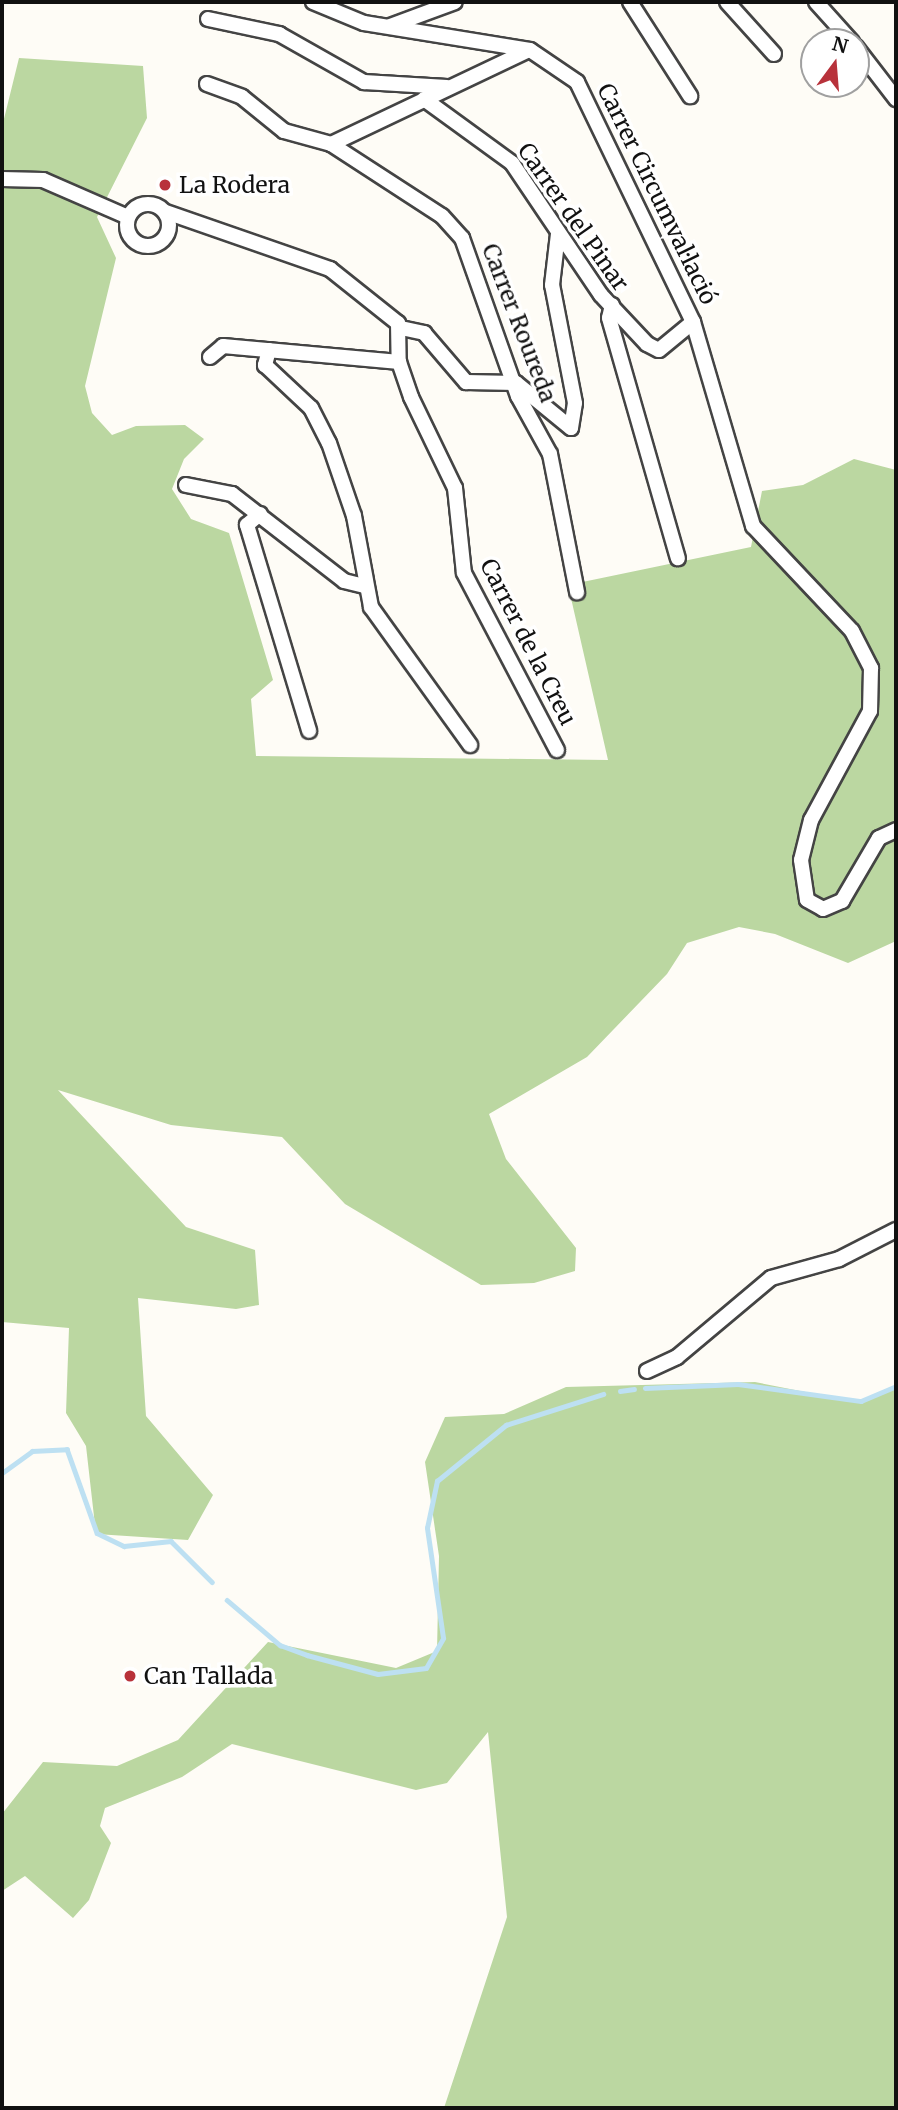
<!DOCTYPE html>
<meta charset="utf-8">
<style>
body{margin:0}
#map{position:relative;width:898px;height:2110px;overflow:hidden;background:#fefcf6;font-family:Merriweather,serif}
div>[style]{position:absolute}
.forest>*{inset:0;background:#bbd7a1}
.stream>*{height:4.5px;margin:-2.25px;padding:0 2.25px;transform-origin:2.25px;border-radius:2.25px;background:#bde0f2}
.roads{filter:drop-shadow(2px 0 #444) drop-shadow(-2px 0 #444) drop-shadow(0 2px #444) drop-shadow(0 -2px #444)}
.street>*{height:14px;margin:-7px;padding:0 7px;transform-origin:7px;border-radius:7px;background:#fff}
.street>.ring{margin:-7px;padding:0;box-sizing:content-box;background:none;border:14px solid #fff;border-radius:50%}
.dots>*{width:19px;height:19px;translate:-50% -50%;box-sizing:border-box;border:4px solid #fff;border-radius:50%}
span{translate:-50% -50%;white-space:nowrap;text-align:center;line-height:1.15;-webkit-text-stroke:7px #fff;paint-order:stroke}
.poi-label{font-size:23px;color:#111}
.left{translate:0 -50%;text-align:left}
.street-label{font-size:23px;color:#111}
.frame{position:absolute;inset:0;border:4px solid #111;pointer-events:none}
.north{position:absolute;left:800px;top:28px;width:70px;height:70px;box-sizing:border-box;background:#fff;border:2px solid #a0a0a0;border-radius:50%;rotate:16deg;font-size:19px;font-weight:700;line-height:28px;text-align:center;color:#111}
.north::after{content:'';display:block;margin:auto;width:24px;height:32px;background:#b8323b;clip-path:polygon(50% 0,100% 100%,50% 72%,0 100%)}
</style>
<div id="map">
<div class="forest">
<div style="clip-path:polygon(19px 58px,143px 66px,147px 118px,97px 217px,116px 258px,85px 386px,92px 413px,112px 435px,136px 426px,185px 425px,204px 439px,184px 459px,172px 489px,191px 519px,229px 533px,273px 680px,251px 699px,256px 756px,608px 760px,568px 585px,751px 547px,762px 491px,803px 485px,854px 459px,896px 470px,896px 941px,848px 963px,775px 934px,739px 927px,687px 943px,667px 974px,587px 1057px,489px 1114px,506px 1159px,576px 1248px,575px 1271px,534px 1283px,481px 1285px,345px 1204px,282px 1137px,171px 1125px,58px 1090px,186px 1227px,255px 1250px,259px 1305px,236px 1309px,138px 1298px,146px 1416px,213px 1495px,188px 1540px,96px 1534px,86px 1446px,66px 1413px,69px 1328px,2px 1322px,2px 127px)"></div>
<div style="clip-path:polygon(755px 1382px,856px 1402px,896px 1385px,896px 2108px,444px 2108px,507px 1917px,488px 1732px,447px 1783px,416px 1790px,232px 1744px,182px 1777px,105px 1808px,100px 1826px,111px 1843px,89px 1900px,73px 1918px,25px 1876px,2px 1891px,2px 1814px,43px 1762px,117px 1766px,178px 1740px,268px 1642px,396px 1668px,437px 1651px,439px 1556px,425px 1462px,445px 1417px,504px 1414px,566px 1387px)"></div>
</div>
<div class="stream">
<div style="left:645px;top:1388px;width:93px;rotate:-2.5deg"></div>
<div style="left:738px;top:1384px;width:124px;rotate:7.9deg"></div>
<div style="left:861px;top:1401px;width:38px;rotate:-23deg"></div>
<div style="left:620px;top:1391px;width:14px;rotate:-8deg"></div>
<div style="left:2px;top:1473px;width:37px;rotate:-36deg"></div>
<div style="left:32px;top:1451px;width:35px;rotate:-3deg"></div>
<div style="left:67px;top:1449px;width:89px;rotate:70.3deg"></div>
<div style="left:97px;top:1533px;width:30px;rotate:26deg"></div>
<div style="left:124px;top:1546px;width:47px;rotate:-6.1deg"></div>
<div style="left:171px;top:1541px;width:58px;rotate:45deg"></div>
<div style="left:227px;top:1600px;width:70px;rotate:40.3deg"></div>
<div style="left:280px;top:1645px;width:29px;rotate:20deg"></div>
<div style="left:307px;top:1655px;width:73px;rotate:15deg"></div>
<div style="left:378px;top:1674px;width:48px;rotate:-7.1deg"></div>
<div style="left:426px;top:1668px;width:34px;rotate:-60deg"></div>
<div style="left:443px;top:1638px;width:111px;rotate:-98.3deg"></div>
<div style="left:427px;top:1528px;width:48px;rotate:-78deg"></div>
<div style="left:437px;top:1481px;width:89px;rotate:-39.1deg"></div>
<div style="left:506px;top:1425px;width:102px;rotate:-17.7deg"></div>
</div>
<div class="roads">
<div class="street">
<div style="left:313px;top:2px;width:55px;rotate:22.4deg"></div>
<div style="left:364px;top:23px;width:168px;rotate:9.2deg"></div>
<div style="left:530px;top:50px;width:57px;rotate:34.2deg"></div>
<div style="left:577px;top:82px;width:267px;rotate:64.2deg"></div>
<div style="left:693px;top:322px;width:213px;rotate:73.6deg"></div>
<div style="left:753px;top:526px;width:144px;rotate:46.7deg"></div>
<div style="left:852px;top:631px;width:42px;rotate:62.8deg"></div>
<div style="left:871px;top:668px;width:43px;rotate:91.3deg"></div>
<div style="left:870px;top:711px;width:124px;rotate:118.4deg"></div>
<div style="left:811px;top:820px;width:41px;rotate:104deg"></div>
<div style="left:801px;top:860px;width:40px;rotate:81.5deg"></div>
<div style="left:807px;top:900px;width:18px;rotate:29deg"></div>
<div style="left:823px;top:909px;width:21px;rotate:-23deg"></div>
<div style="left:842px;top:901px;width:73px;rotate:-59.6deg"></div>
<div style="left:879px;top:838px;width:19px;rotate:-25deg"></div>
<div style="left:630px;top:2px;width:112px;rotate:57.4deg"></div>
<div style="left:727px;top:2px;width:70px;rotate:47.9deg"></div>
<div style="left:816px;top:2px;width:54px;rotate:48deg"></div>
<div style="left:208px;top:19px;width:73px;rotate:11.9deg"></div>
<div style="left:279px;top:34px;width:98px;rotate:29.5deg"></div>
<div style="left:364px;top:82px;width:83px;rotate:3.4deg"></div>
<div style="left:390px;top:26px;width:69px;rotate:-20.3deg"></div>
<div style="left:856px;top:47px;width:66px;rotate:52.4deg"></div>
<div style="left:527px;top:51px;width:217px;rotate:154.6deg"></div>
<div style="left:331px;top:144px;width:132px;rotate:33deg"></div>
<div style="left:442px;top:216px;width:30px;rotate:48deg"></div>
<div style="left:462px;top:238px;width:168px;rotate:70.5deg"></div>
<div style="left:518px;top:396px;width:66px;rotate:61.1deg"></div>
<div style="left:550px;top:454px;width:141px;rotate:78.9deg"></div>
<div style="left:207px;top:84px;width:37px;rotate:20deg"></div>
<div style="left:242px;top:97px;width:54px;rotate:39deg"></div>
<div style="left:284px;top:131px;width:49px;rotate:15.5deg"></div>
<div style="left:424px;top:99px;width:109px;rotate:36deg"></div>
<div style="left:512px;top:163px;width:159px;rotate:56deg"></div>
<div style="left:601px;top:295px;width:67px;rotate:46.8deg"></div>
<div style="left:647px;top:344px;width:13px;rotate:27deg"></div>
<div style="left:659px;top:350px;width:44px;rotate:-39.5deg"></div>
<div style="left:2px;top:179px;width:41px;rotate:1.4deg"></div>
<div style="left:43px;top:180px;width:93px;rotate:23.5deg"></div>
<div class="ring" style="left:127px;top:204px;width:28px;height:28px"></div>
<div style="left:166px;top:212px;width:174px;rotate:19.2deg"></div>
<div style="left:330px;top:269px;width:87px;rotate:38.5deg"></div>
<div style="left:398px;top:323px;width:39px;rotate:89deg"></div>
<div style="left:399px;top:362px;width:37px;rotate:71deg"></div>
<div style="left:411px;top:397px;width:101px;rotate:64.2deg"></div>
<div style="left:455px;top:488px;width:85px;rotate:84deg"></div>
<div style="left:464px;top:573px;width:200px;rotate:62.3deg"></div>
<div style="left:612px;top:305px;width:13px;rotate:103deg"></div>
<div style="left:609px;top:318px;width:250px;rotate:74deg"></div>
<div style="left:401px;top:328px;width:24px;rotate:12deg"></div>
<div style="left:424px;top:333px;width:65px;rotate:49.4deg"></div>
<div style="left:466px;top:382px;width:50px;rotate:1.1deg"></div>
<div style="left:516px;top:383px;width:71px;rotate:39.3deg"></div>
<div style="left:571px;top:428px;width:25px;rotate:-81deg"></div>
<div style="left:575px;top:403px;width:120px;rotate:-101deg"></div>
<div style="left:552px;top:285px;width:51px;rotate:-83.3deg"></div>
<div style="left:269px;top:350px;width:16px;rotate:105deg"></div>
<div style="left:265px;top:365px;width:63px;rotate:43.1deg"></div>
<div style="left:311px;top:408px;width:39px;rotate:63deg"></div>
<div style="left:329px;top:443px;width:77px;rotate:71.1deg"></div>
<div style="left:354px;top:516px;width:93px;rotate:79.4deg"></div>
<div style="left:371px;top:607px;width:170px;rotate:54.3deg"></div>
<div style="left:210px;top:357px;width:17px;rotate:-40deg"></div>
<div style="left:223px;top:346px;width:177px;rotate:5.2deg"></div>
<div style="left:186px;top:485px;width:47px;rotate:11.1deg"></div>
<div style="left:232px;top:494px;width:142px;rotate:37.8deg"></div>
<div style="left:344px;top:581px;width:21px;rotate:14deg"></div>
<div style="left:260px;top:514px;width:17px;rotate:140deg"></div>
<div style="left:247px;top:525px;width:215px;rotate:73.2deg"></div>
<div style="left:647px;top:1371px;width:33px;rotate:-25deg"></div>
<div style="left:677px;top:1357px;width:123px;rotate:-40deg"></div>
<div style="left:771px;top:1278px;width:71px;rotate:-15.6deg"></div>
<div style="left:839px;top:1259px;width:64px;rotate:-27deg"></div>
</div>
</div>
<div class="dots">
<div style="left:165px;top:185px;background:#b8323b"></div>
<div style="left:130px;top:1676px;background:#b8323b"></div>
</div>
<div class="poi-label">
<span class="left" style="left:179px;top:185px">La Rodera</span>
<span class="left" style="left:144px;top:1676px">Can Tallada</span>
</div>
<div class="street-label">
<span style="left:657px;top:194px;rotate:64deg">Carrer Circumval·lació</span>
<span style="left:573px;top:217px;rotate:55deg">Carrer del Pinar</span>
<span style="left:519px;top:323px;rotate:69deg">Carrer Roureda</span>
<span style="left:528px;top:642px;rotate:63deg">Carrer de la Creu</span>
</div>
<div class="frame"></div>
<div class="north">N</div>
</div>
